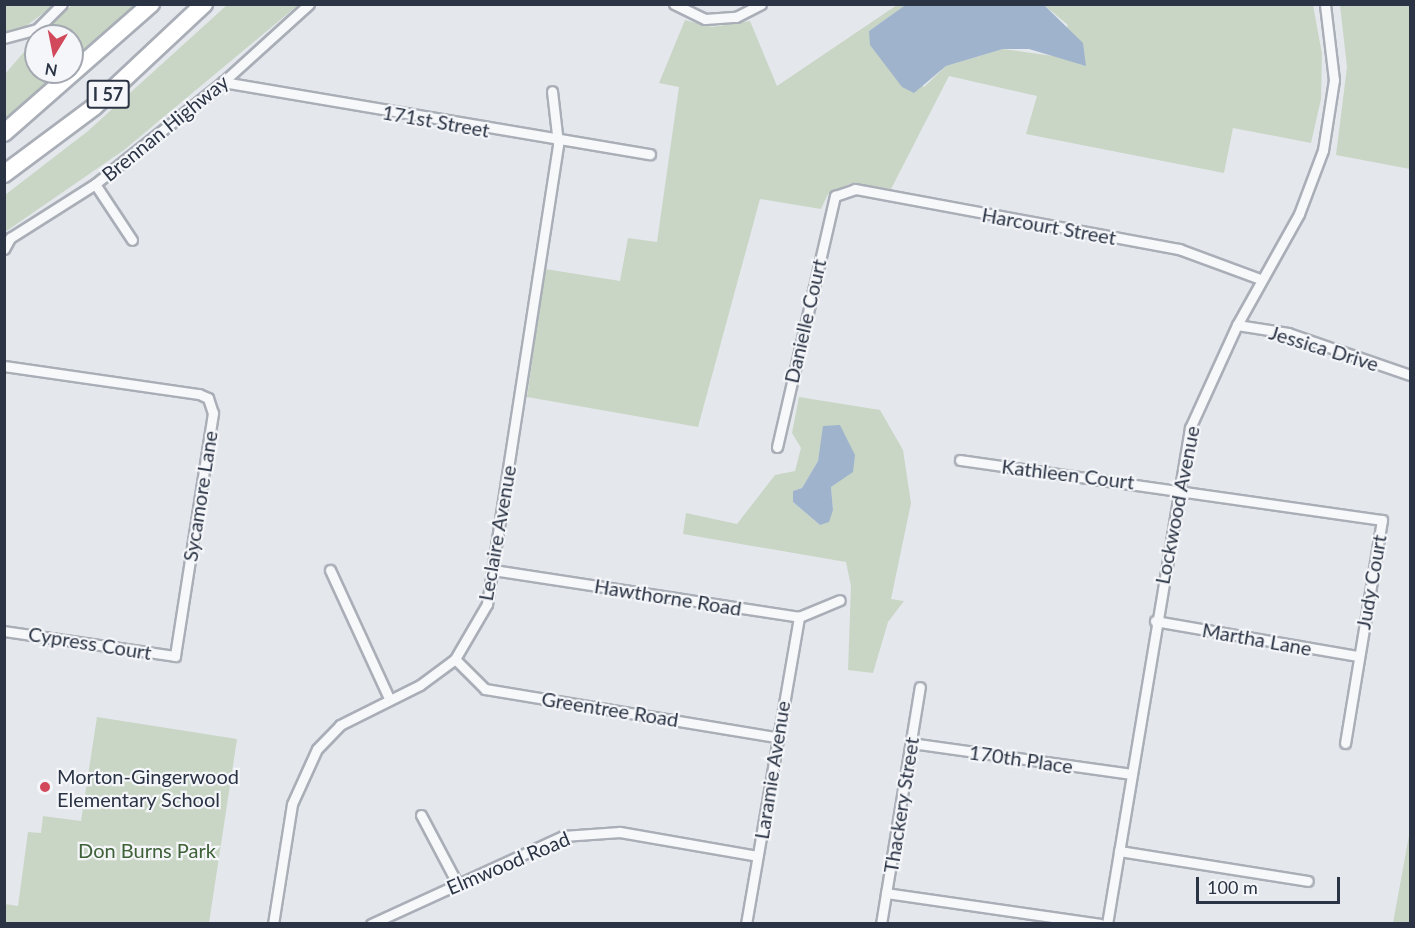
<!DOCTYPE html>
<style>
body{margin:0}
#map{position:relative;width:1415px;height:928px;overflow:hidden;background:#e4e7ec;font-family:Lato,sans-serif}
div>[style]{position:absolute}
.green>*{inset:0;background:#c9d6c5}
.water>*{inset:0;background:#9fb4cc}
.roads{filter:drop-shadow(2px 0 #a9aeb7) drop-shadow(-2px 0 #a9aeb7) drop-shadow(0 2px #a9aeb7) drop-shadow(0 -2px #a9aeb7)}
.minor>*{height:9px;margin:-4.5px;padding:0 4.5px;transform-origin:4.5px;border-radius:4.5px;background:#f7f8fa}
.motorway>*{height:16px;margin:-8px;padding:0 8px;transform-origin:8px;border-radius:8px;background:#fff}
.dots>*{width:16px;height:16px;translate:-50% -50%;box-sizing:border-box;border:3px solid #f4f6f9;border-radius:50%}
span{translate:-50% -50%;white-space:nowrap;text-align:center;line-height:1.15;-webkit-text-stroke:4.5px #f4f6f9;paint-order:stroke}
.shield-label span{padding:2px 4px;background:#f4f6f9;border:2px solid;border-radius:4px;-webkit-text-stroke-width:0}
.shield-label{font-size:18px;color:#2b3445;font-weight:700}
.street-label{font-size:20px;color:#2b3445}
.poi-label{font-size:20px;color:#2b3445}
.left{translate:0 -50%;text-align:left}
.park-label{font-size:20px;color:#3f6138}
.frame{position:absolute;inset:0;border:6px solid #2b3445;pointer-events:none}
.north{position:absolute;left:24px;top:24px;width:60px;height:60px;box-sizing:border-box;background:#f4f6f9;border:2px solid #a4a8b1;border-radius:50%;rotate:190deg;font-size:16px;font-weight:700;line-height:24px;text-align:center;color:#2b3445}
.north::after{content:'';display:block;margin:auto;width:21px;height:27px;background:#d1495b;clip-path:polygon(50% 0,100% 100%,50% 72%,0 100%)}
.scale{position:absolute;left:1196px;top:877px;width:144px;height:27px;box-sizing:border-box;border:3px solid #2b3445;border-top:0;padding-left:8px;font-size:18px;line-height:21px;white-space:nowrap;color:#2b3445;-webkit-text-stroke:4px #f4f6f9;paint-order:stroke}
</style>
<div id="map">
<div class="green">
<div style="clip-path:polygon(4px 5px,54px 5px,22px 29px,4px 33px)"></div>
<div style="clip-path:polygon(72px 5px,139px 5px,72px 64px,72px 36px,38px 36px)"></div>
<div style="clip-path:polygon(227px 5px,298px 5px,124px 150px,5px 232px,5px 195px,88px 131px)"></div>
<div style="clip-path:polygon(897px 5px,907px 5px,869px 31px,924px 87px,946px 66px,1003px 49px,1053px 56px,1068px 25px,1044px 5px,1313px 5px,1322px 54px,1321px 99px,1311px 143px,1233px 128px,1224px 173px,1026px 134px,1037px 96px,949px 76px,891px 189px,851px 183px,828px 194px,821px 209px,760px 199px,698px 427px,527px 397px,545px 269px,620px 281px,628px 238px,657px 242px,679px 87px,659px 83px,685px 20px,712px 27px,750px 21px,777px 86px)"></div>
<div style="clip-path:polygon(1340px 5px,1410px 5px,1410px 169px,1336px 155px,1347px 67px)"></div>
<div style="clip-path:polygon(36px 38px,36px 72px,63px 72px,5px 119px,5px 74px)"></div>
<div style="clip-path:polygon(evenodd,799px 397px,880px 410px,903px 450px,911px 503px,891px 599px,904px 601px,888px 622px,873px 673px,848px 670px,851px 586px,846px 562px,683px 534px,686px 513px,737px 524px,775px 475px,795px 471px,801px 448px,792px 433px,799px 397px,824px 426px,840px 479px,831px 487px,833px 510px,820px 525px,793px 502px,793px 491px,802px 488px,818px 461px,824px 426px)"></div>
<div style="clip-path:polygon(97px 717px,237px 739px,209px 923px,5px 923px,5px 904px,18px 906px,28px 832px,41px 833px,43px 816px,81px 821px)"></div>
<div style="clip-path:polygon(1410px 830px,1410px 923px,1393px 923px)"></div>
</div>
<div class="water">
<div style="clip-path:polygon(907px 4px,1044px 5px,1083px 43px,1086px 66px,1029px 49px,1003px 49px,946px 66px,914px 93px,902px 87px,870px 45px,869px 31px)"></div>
<div style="clip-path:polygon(840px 425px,855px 455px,853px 472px,831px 487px,833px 510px,829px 522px,820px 525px,793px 502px,793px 491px,802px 488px,818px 461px,823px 426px)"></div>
</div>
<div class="roads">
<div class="minor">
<div style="left:674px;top:4px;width:34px;rotate:26deg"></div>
<div style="left:705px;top:19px;width:31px;rotate:-4deg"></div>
<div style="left:736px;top:17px;width:28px;rotate:-27deg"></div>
<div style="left:4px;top:38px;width:34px;rotate:-15deg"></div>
<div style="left:37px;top:29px;width:35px;rotate:-45deg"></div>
<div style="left:223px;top:82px;width:433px;rotate:9.6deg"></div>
<div style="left:95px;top:184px;width:67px;rotate:56.5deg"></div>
<div style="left:4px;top:249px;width:13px;rotate:-61deg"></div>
<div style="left:10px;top:238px;width:101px;rotate:-32.4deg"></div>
<div style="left:95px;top:184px;width:164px;rotate:-38.6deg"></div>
<div style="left:223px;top:82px;width:116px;rotate:-42.2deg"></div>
<div style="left:1237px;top:325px;width:52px;rotate:8.9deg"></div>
<div style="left:1288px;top:333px;width:129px;rotate:19deg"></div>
<div style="left:4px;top:366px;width:197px;rotate:8.2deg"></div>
<div style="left:199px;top:394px;width:10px;rotate:24deg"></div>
<div style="left:208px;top:398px;width:16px;rotate:72deg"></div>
<div style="left:213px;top:413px;width:246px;rotate:98.9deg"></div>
<div style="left:175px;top:656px;width:173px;rotate:-171.7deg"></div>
<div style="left:777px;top:447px;width:258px;rotate:-77deg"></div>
<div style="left:835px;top:196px;width:21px;rotate:-19deg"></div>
<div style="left:855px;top:189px;width:330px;rotate:10.5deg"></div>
<div style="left:1179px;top:249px;width:86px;rotate:20.3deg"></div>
<div style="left:960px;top:460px;width:426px;rotate:8.1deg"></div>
<div style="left:1382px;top:520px;width:226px;rotate:99.4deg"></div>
<div style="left:330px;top:570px;width:141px;rotate:65.3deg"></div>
<div style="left:493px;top:570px;width:310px;rotate:8.7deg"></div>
<div style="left:799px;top:617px;width:44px;rotate:-22.5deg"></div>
<div style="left:1155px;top:621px;width:206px;rotate:9.8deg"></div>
<div style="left:455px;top:659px;width:42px;rotate:45deg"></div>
<div style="left:485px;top:689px;width:295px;rotate:9.4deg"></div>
<div style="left:911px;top:743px;width:222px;rotate:8deg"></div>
<div style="left:421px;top:815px;width:77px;rotate:62.1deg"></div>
<div style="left:1119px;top:851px;width:191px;rotate:9deg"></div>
<div style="left:886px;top:893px;width:216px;rotate:8.2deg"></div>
<div style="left:273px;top:924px;width:121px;rotate:-81deg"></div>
<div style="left:292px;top:804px;width:60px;rotate:-65.6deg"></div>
<div style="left:317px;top:749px;width:33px;rotate:-46deg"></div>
<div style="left:340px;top:725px;width:89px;rotate:-26.6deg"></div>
<div style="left:420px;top:685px;width:44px;rotate:-36.6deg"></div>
<div style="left:455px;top:659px;width:64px;rotate:-59.8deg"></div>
<div style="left:487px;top:604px;width:466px;rotate:-81.2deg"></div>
<div style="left:558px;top:143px;width:52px;rotate:-96.6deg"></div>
<div style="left:371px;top:924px;width:211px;rotate:-24.6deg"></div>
<div style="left:563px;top:836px;width:57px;rotate:-4deg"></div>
<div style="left:620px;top:832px;width:139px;rotate:9.9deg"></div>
<div style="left:746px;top:924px;width:312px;rotate:-80.2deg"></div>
<div style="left:881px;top:924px;width:240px;rotate:-80.7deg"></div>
<div style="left:1107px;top:924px;width:503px;rotate:-80.5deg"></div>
<div style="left:1190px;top:428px;width:113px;rotate:-65.5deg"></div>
<div style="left:1237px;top:325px;width:127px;rotate:-60.8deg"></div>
<div style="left:1299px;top:214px;width:68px;rotate:-69.4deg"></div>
<div style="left:1323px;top:150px;width:71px;rotate:-81.1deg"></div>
<div style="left:1334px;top:80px;width:77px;rotate:-96.8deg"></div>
</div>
<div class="motorway">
<div style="left:4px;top:133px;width:196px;rotate:-41.3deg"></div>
<div style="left:4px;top:174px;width:112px;rotate:-36.7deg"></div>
<div style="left:94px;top:107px;width:151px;rotate:-43.1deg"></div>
</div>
</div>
<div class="dots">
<div style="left:45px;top:787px;background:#d1495b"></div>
</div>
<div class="shield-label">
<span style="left:108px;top:94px">I 57</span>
</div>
<div class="street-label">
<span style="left:436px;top:121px;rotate:10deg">171st Street</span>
<span style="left:165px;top:128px;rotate:-39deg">Brennan Highway</span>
<span style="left:1049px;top:226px;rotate:10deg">Harcourt Street</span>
<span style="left:805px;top:321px;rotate:-77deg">Danielle Court</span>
<span style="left:1324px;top:348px;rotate:17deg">Jessica Drive</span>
<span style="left:1068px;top:474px;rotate:7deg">Kathleen Court</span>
<span style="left:200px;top:496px;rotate:-81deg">Sycamore Lane</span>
<span style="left:1177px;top:505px;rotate:-79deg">Lockwood Avenue</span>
<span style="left:497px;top:533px;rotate:-80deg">Leclaire Avenue</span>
<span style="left:1371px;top:582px;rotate:-80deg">Judy Court</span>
<span style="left:668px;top:597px;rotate:9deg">Hawthorne Road</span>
<span style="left:1257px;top:639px;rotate:10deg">Martha Lane</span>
<span style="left:90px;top:643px;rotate:9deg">Cypress Court</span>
<span style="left:610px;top:709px;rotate:9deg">Greentree Road</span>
<span style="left:1021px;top:759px;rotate:8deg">170th Place</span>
<span style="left:772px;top:770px;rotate:-81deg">Laramie Avenue</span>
<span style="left:901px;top:805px;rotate:-81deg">Thackery Street</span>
<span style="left:508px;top:863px;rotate:-23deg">Elmwood Road</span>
</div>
<div class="poi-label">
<span class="left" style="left:57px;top:788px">Morton-Gingerwood<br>Elementary School</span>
</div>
<div class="park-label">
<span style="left:147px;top:850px">Don Burns Park</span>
</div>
<div class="frame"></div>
<div class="north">N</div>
<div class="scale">100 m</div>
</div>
